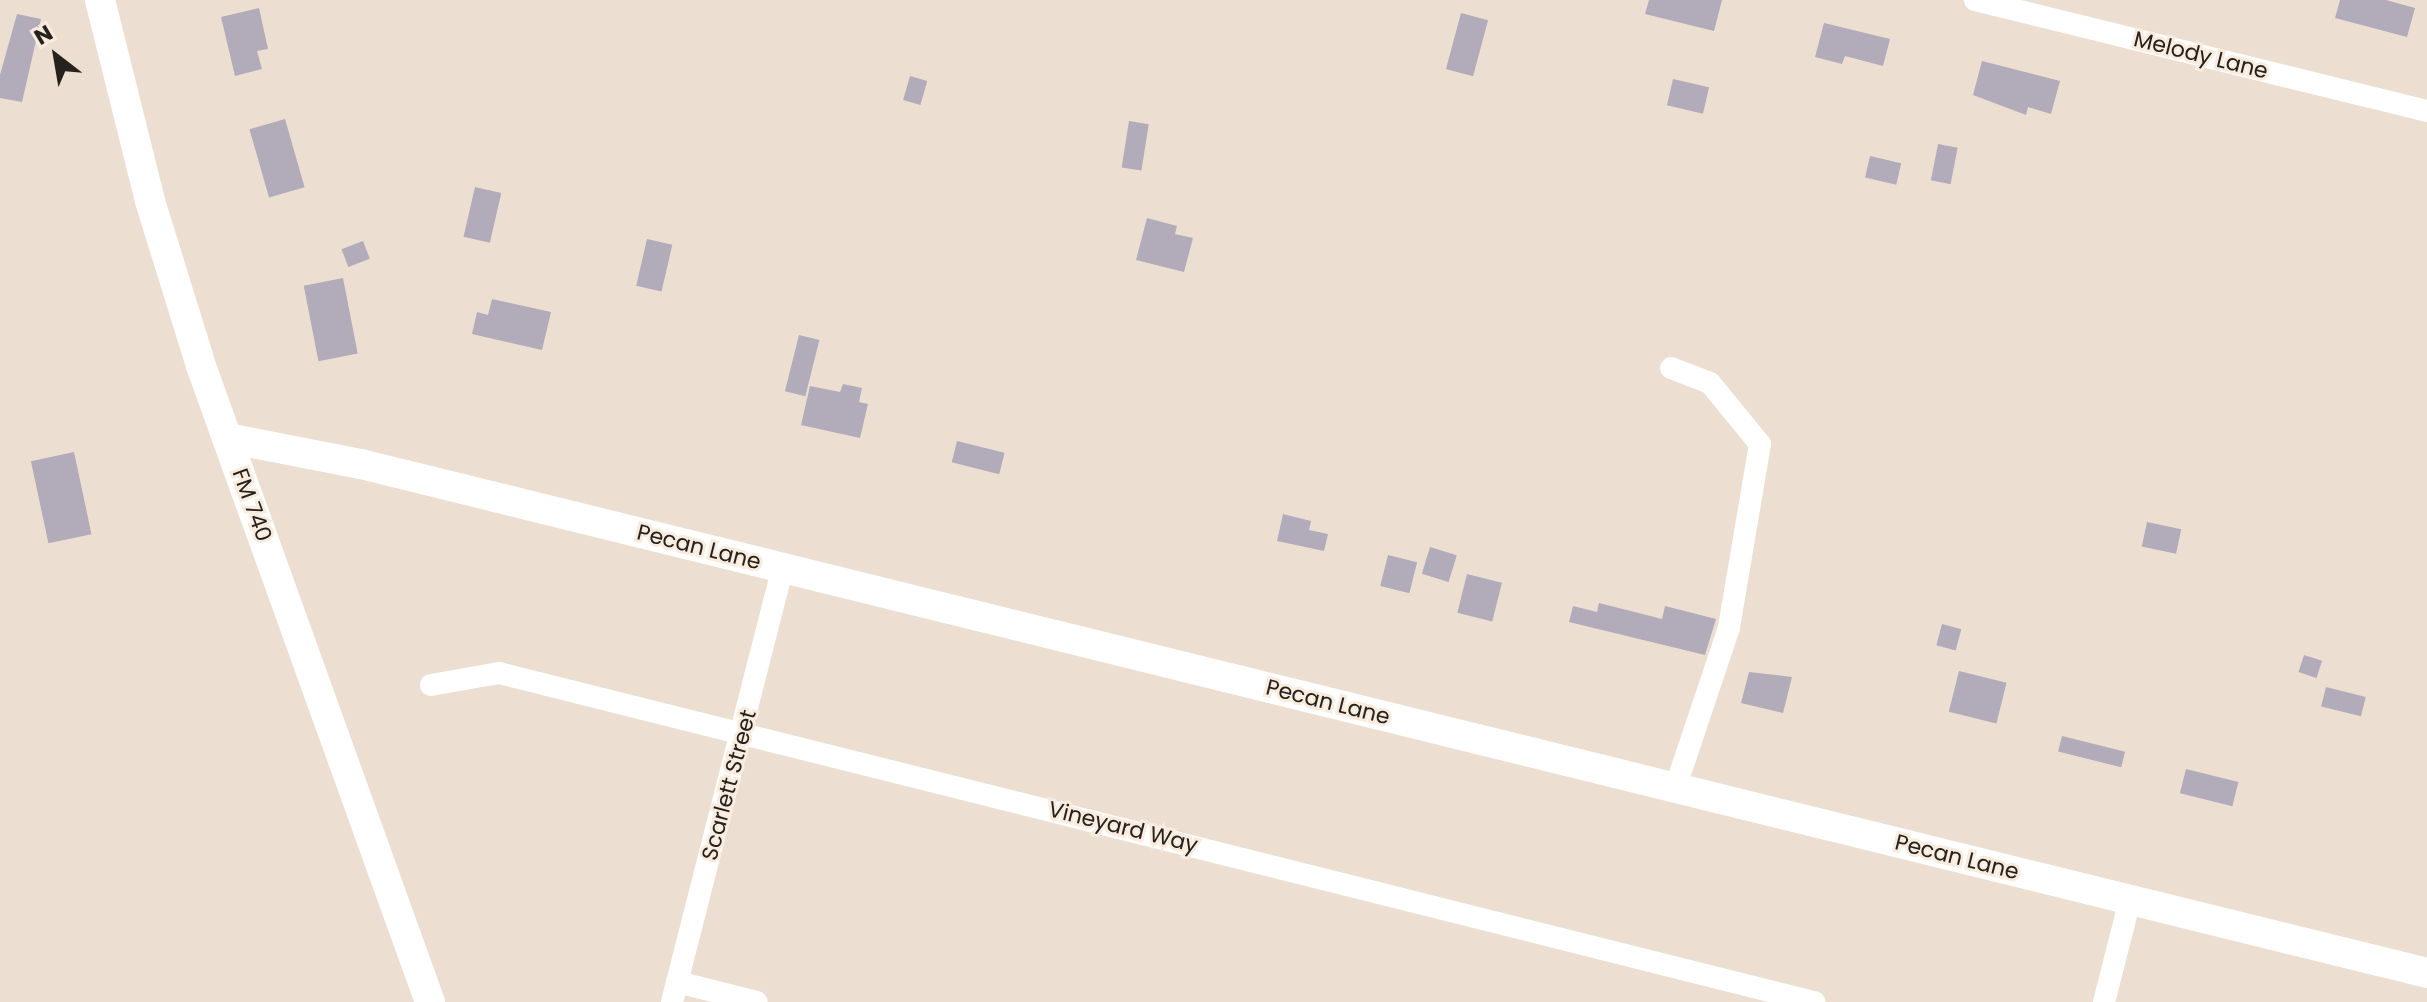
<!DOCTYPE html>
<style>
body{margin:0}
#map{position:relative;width:2427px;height:1002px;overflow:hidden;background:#ecdfd2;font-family:Poppins,sans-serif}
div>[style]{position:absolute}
.building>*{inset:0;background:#b1abba;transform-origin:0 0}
.street>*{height:22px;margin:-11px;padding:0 11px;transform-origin:11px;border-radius:11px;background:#fff}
.secondary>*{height:30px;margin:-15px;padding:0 15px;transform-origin:15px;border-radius:15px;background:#fff}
span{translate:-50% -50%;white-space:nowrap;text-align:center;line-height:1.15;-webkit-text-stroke:6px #f9ecdf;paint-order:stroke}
.street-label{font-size:22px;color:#25211c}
.north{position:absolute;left:16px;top:16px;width:80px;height:80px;-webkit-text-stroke:6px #f9ecdf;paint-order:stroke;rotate:329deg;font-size:22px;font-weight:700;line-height:32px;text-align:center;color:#25211c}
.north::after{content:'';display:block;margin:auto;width:28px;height:36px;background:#25211c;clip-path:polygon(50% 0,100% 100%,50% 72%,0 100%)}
</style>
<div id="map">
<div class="building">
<div style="clip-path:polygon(1649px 0,1722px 0,1714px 31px,1645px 14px)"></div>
<div style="clip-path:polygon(2340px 0,2386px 0,2415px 8px,2407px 37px,2335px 18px)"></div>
<div style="clip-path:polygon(259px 8px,268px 49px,257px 51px,262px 69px,235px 76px,221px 17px)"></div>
<div style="left:1461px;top:13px;width:28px;height:58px;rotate:15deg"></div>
<div style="clip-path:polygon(17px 14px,41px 19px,22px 102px,0 98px,0 75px)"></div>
<div style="clip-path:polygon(1824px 23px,1890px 39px,1883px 66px,1845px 56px,1842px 64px,1815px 57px)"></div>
<div style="clip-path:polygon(1982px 61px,2060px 81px,2051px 114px,2028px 107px,2026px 115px,1973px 95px)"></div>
<div style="left:910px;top:76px;width:18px;height:25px;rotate:16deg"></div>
<div style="left:1673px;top:79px;width:37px;height:27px;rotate:13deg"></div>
<div style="left:285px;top:119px;width:71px;height:37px;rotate:74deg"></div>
<div style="left:1129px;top:121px;width:20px;height:47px;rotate:9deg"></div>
<div style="left:1938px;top:144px;width:20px;height:37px;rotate:11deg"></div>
<div style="left:1870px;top:156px;width:32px;height:22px;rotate:13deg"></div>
<div style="left:475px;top:187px;width:27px;height:51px;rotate:13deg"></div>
<div style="clip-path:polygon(1147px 218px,1177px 226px,1175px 234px,1193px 238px,1184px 272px,1136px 260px)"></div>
<div style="left:647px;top:239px;width:26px;height:48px;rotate:13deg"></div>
<div style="left:363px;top:241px;width:19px;height:23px;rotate:69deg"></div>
<div style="left:343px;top:278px;width:77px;height:40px;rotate:79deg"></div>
<div style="clip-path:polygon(492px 299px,551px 312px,542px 350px,472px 334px,477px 312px,488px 315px)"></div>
<div style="left:799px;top:335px;width:21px;height:58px;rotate:14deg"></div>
<div style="clip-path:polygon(843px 384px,862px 388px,859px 402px,868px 404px,860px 438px,801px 425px,810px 386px,840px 392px)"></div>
<div style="left:957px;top:441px;width:49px;height:22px;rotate:14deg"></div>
<div style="left:74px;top:452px;width:84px;height:44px;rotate:78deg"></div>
<div style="clip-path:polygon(1283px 514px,1311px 521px,1309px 530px,1328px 534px,1324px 551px,1277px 541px)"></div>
<div style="left:2147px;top:522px;width:35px;height:25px;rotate:12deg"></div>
<div style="left:1430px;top:547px;width:28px;height:28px;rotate:17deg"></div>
<div style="left:1388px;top:555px;width:30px;height:32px;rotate:14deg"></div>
<div style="left:1467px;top:574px;width:36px;height:40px;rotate:14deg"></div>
<div style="clip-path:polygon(1599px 603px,1662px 619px,1665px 606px,1716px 619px,1705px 655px,1569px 622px,1573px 606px,1597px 612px)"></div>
<div style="left:1942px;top:624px;width:20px;height:22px;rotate:15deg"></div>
<div style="left:2304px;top:655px;width:19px;height:18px;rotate:18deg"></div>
<div style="left:1959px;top:671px;width:49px;height:42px;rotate:14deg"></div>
<div style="clip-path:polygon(1749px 672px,1792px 677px,1783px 713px,1741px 703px)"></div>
<div style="left:2326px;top:687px;width:41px;height:20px;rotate:14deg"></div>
<div style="left:2062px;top:736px;width:65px;height:16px;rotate:14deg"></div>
<div style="left:2186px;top:769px;width:54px;height:25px;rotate:14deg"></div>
</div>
<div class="street">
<div style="left:1975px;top:0;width:465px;rotate:13.8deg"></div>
<div style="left:1671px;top:368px;width:42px;rotate:21deg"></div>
<div style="left:1710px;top:383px;width:79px;rotate:50.7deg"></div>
<div style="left:1760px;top:444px;width:187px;rotate:99.6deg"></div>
<div style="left:1729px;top:628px;width:169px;rotate:108.6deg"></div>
<div style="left:431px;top:685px;width:69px;rotate:-10deg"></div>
<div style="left:499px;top:673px;width:1356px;rotate:14.05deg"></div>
<div style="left:677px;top:982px;width:82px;rotate:14deg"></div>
<div style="left:672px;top:1002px;width:448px;rotate:-75.7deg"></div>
<div style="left:2104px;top:1002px;width:105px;rotate:-75.7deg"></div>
</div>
<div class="secondary">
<div style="left:100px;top:0;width:207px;rotate:76deg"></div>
<div style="left:150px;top:201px;width:173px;rotate:72.8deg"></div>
<div style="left:201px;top:366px;width:676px;rotate:70.2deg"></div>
<div style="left:227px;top:438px;width:136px;rotate:11deg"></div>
<div style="left:361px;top:464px;width:2128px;rotate:13.84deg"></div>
</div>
<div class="street-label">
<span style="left:2201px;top:55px;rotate:14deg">Melody Lane</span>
<span style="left:252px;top:505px;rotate:70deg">FM 740</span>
<span style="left:699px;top:547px;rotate:14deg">Pecan Lane</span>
<span style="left:1328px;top:702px;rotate:14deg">Pecan Lane</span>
<span style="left:729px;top:785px;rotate:-75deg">Scarlett Street</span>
<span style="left:1123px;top:827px;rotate:14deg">Vineyard Way</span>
<span style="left:1957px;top:857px;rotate:14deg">Pecan Lane</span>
</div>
<div class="north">N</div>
</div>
